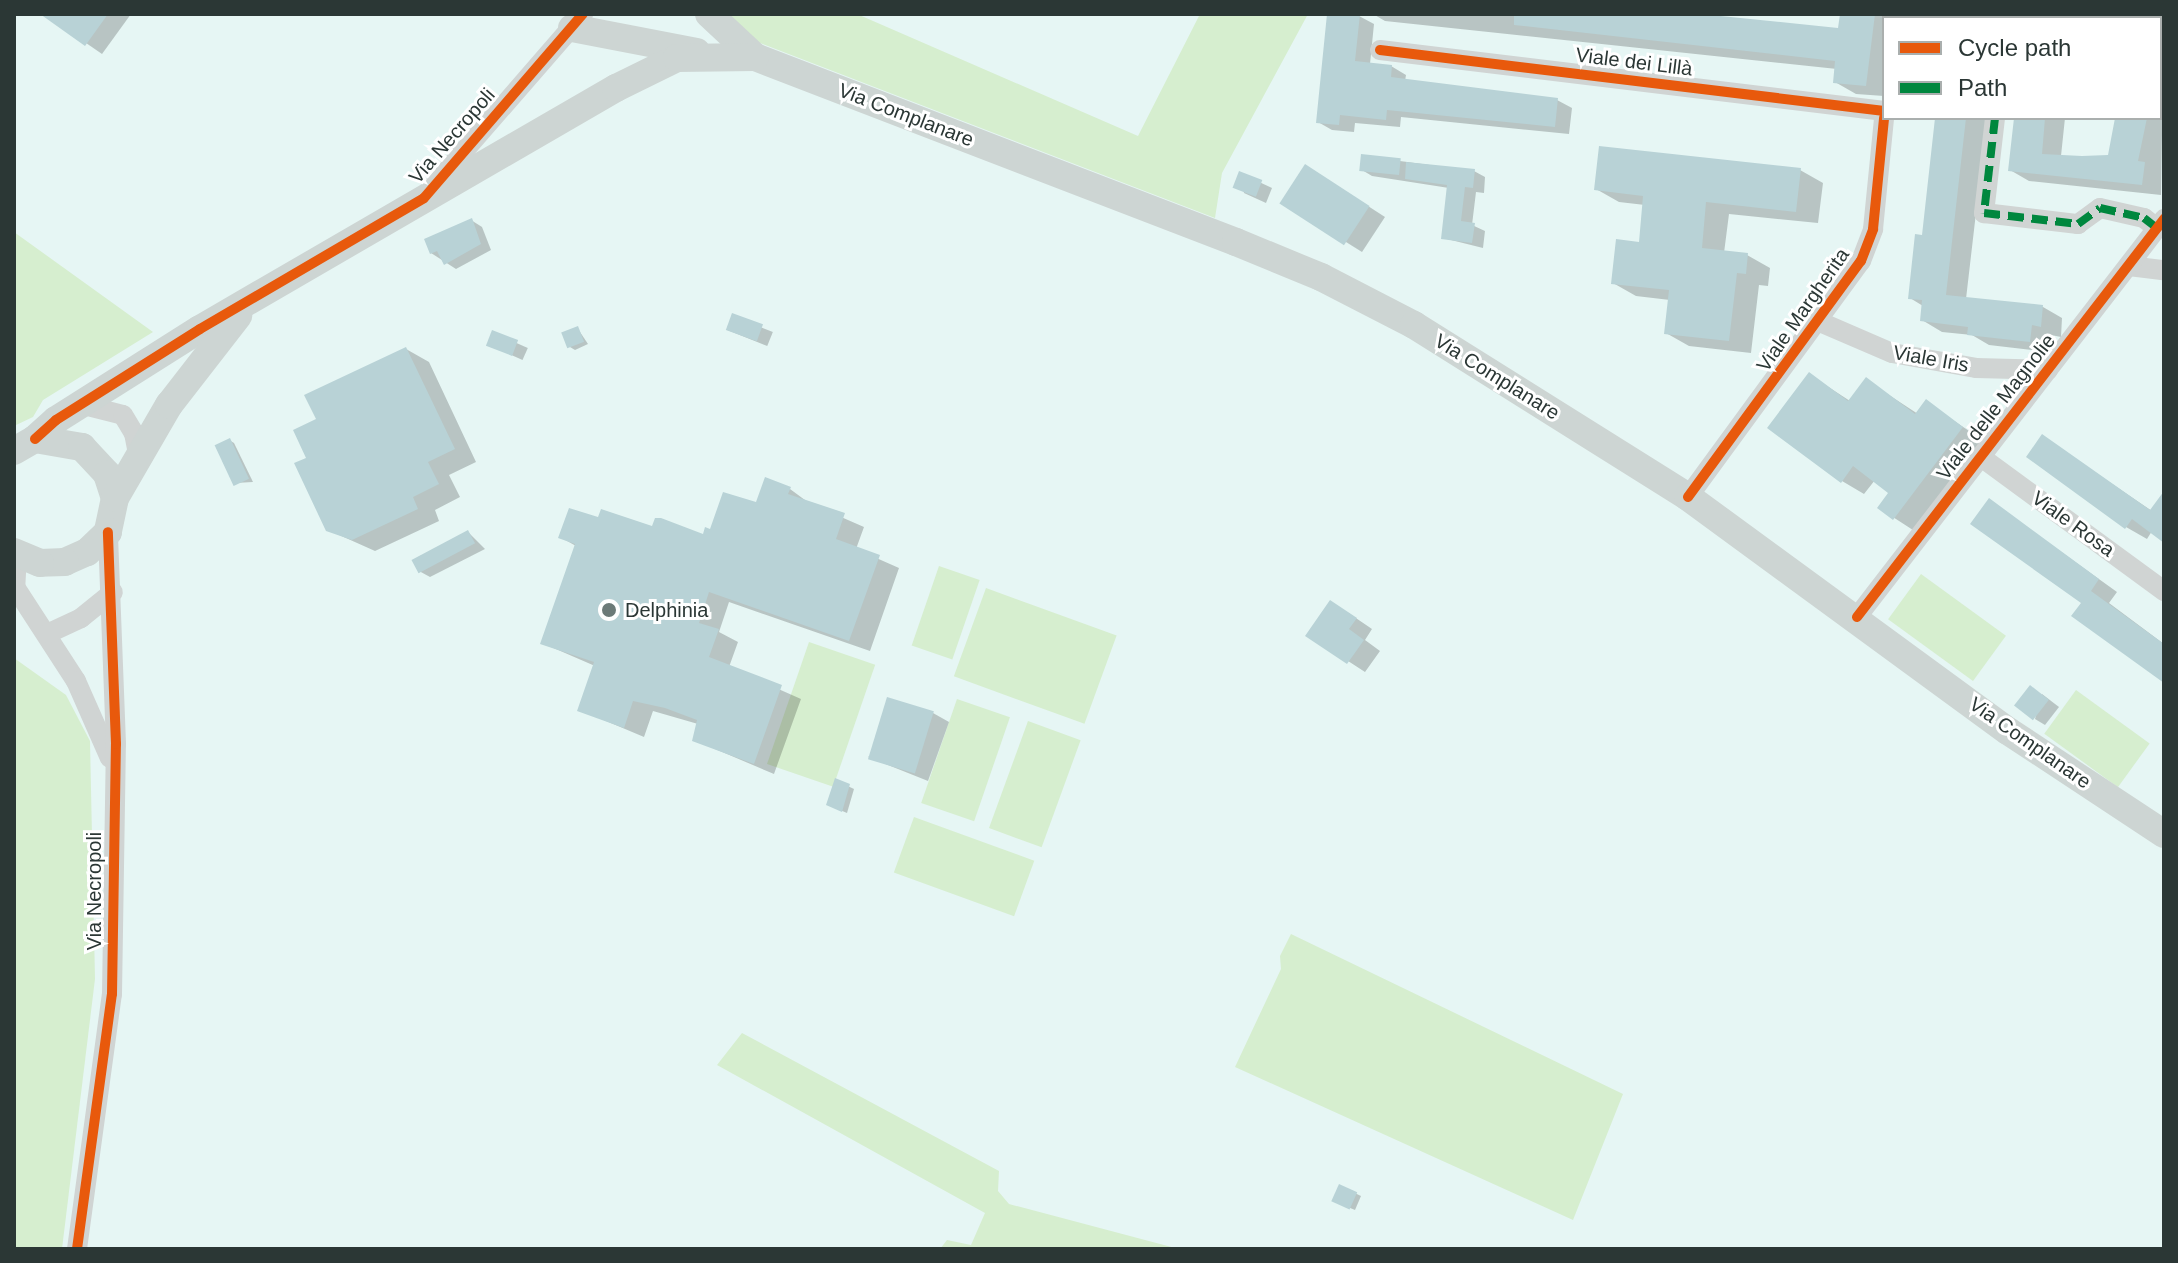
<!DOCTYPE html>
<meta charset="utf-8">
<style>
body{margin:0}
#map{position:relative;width:2178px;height:1263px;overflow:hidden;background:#e6f6f4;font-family:Arial,sans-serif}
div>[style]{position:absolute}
.green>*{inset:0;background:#d6eecf;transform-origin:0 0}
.shadow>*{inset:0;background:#0003;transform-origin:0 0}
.building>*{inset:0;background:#b8d2d6;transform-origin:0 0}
.street>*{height:20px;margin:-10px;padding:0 10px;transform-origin:10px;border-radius:10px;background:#d0d4d3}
.secondary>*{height:28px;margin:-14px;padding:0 14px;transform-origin:14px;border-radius:14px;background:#cdd5d3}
.quiet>*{height:8px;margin-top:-4px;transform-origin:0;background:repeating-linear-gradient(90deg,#00873e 0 16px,transparent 0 24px)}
.cycleway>*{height:10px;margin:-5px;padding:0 5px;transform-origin:5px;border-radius:5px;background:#e8590c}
.dots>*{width:22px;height:22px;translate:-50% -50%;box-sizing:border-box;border:4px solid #fff;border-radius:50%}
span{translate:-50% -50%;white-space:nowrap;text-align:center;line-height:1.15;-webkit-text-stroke:6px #fff;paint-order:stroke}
.street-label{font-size:20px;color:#2b3735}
.poi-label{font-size:20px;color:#2b3735}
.left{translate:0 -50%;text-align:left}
.frame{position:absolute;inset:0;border:16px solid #2b3735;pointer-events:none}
.legend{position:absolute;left:1882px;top:16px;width:280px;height:104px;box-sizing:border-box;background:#fff;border:2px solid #aaafae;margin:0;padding:10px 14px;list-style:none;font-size:24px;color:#2b3735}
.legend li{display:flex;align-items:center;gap:16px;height:40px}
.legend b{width:40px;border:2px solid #aaafae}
</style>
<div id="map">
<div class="green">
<div style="clip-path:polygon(721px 14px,857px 14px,1138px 136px,1200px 14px,1308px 14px,1222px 173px,1215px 218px,747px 38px)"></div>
<div style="clip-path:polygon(14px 232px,153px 332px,43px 400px,33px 417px,14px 426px)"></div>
<div style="left:939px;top:566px;width:43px;height:84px;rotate:19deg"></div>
<div style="left:1921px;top:574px;width:105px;height:56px;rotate:36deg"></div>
<div style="left:986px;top:588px;width:139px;height:94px;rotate:20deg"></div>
<div style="left:809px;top:642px;width:70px;height:129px;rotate:19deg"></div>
<div style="clip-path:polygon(14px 658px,66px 695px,90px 741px,95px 979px,62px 1249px,14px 1249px)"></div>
<div style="left:2076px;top:690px;width:91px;height:54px;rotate:36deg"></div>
<div style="left:957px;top:699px;width:56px;height:110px;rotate:19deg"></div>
<div style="left:1028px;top:721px;width:56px;height:114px;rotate:20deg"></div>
<div style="left:914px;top:817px;width:128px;height:59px;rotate:20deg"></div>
<div style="clip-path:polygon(1291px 934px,1623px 1094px,1573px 1220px,1235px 1067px,1281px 969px,1280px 956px)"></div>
<div style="clip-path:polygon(742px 1033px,999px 1171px,998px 1191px,1009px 1204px,1179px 1249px,940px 1249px,947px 1240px,971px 1245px,985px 1213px,717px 1065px)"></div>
</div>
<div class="shadow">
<div style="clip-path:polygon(44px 14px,131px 14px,102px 54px)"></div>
<div style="clip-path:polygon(1329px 14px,1359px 16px,1374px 24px,1370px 64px,1391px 66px,1406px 75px,1405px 81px,1557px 100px,1572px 108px,1569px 134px,1401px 117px,1400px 127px,1355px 123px,1354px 132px,1332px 130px,1318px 122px)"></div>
<div style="clip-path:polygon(1373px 14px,1688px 14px,1840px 30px,1842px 14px,1883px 14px,1884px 96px,1856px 94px,1835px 82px,1837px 69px,1385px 21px)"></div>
<div style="left:1941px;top:14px;width:53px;height:4px"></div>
<div style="clip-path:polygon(2137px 14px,2164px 14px,2161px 195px,2029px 181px,2010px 170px,2016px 118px,2065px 118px,2061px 156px,2109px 157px,2117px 118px,2160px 118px,2160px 18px,2137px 18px)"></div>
<div style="clip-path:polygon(1937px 118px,1987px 118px,1966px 299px,2043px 307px,2062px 318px,2061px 337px,2051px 335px,2050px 352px,1989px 345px,1972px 335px,1942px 332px,1922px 320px,1923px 306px,1910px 298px,1924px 237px)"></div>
<div style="clip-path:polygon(1363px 156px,1474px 171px,1485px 177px,1484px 193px,1476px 192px,1472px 225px,1485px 231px,1483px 248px,1443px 238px,1449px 188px,1372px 176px,1362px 170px)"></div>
<div style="clip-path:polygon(1800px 170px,1823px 183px,1818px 223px,1729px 214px,1724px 253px,1747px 255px,1770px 268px,1768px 286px,1759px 285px,1751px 353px,1689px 346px,1666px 333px,1670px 300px,1636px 296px,1613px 283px,1640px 244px,1645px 205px,1619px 202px,1596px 189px)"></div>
<div style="clip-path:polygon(1240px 173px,1272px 188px,1266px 203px,1244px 193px)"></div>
<div style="clip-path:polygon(1323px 177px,1385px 217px,1362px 252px,1346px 242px)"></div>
<div style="clip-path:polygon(471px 220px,482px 227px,491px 250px,456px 269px,431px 253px)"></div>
<div style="left:733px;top:316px;width:43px;height:15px;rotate:22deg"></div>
<div style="clip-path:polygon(578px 329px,588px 344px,575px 350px,570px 347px)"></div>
<div style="left:494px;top:333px;width:37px;height:13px;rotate:24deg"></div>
<div style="clip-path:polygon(406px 349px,429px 362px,476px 462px,449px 475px,460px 497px,435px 510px,439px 521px,375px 551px,328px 530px,309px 459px,319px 420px)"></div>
<div style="clip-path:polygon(1810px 375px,1850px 401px,1866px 380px,1918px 414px,1926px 402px,1984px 441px,1916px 532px,1879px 508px,1891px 492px,1875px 480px,1864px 494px,1842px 481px)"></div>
<div style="clip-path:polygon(2043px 437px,2152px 511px,2164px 503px,2164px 540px,2152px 531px,2147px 539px,2126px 527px)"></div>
<div style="clip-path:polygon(229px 440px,234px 443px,253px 482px,235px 483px)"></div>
<div style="clip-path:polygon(790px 489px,809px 503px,864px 527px,856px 549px,899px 568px,870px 651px,729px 602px,719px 632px,738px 642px,729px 667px,801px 699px,774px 774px,694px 740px,698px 724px,653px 711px,644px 737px,580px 710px,595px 666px,542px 643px,576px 546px,560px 537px,599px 520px,704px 536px)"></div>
<div style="clip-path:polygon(1990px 501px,2117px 592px,2109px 603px,2164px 644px,2164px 681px)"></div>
<div style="clip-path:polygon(468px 532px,485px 549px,430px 577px,419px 571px)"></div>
<div style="clip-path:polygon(1347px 612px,1372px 629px,1365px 640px,1380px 651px,1365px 672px,1308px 635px)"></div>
<div style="clip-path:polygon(2042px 694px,2059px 707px,2045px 725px,2035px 719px)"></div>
<div style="clip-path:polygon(933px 713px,949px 722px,928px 781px,868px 757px)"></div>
<div style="clip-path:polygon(837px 781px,854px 789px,847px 813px,833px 807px)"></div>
<div style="clip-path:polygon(1340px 1186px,1361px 1196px,1355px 1210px,1338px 1203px)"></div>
</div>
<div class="building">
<div style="clip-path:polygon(40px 14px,108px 14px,85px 46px)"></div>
<div style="clip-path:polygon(1327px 14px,1360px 14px,1355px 61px,1392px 65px,1391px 77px,1558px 98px,1555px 127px,1387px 110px,1386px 120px,1340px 115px,1339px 125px,1316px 123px)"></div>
<div style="clip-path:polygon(1514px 14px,1701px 14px,1838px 28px,1840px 14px,1875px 14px,1866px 86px,1833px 83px,1835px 61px,1514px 25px)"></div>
<div style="clip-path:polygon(1935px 118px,1966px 118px,1946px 295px,2043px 305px,2041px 327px,2032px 325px,2030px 342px,1967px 335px,1968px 327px,1920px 321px,1922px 300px,1908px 299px,1915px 234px,1922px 235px)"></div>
<div style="clip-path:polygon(2014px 118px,2045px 118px,2042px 154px,2082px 156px,2108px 155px,2115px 118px,2147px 118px,2138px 161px,2145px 162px,2142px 185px,2008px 171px)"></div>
<div style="clip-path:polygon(1599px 146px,1801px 168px,1796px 212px,1706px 202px,1702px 248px,1748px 253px,1746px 274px,1737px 273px,1729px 341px,1664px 334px,1669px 290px,1611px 284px,1616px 239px,1639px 242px,1643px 196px,1594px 190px)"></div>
<div style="left:1361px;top:154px;width:40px;height:17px;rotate:6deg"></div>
<div style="clip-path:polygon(1406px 162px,1475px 169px,1473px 188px,1465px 187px,1461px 221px,1475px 223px,1472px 243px,1441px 239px,1447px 185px,1405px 179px)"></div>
<div style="left:1305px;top:164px;width:77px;height:47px;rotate:33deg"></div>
<div style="left:1239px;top:171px;width:25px;height:18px;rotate:21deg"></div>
<div style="clip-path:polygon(472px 218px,481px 244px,444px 265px,437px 251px,430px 254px,424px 239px)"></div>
<div style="left:732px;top:313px;width:33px;height:18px;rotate:20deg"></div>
<div style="left:578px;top:326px;width:17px;height:18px;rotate:69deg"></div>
<div style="left:492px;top:330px;width:28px;height:17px;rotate:21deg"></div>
<div style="clip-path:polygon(406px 347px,455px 449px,428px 462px,439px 484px,413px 497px,418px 509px,352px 540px,326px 531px,294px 463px,306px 458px,293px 430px,316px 419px,304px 395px)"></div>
<div style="clip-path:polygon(1809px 372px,1848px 401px,1866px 377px,1915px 414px,1926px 399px,1963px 427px,1893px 520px,1877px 508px,1888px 493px,1853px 466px,1841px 483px,1767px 428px)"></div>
<div style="clip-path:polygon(2042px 434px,2150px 510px,2164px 491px,2164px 543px,2132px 519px,2125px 529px,2026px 457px)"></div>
<div style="left:230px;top:438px;width:45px;height:17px;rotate:65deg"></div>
<div style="clip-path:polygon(765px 477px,791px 487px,788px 494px,845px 513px,836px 539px,880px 555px,849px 641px,709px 592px,699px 623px,719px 629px,709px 657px,782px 685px,754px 764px,692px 741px,697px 720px,665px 708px,633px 701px,624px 728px,577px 711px,594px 662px,540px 644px,575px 544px,558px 538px,569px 508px,598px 517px,601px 509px,652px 526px,655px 518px,661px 518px,703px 534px,705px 527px,710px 529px,723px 492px,756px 502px)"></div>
<div style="clip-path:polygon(1989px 498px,2099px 579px,2091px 591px,2164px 644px,2164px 683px,2071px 616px,2081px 603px,1970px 524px)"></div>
<div style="left:468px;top:530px;width:15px;height:64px;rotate:62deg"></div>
<div style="clip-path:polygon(1330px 600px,1357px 618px,1349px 629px,1364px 640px,1347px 664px,1305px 636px)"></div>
<div style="left:2030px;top:685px;width:24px;height:26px;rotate:38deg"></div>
<div style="left:887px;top:697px;width:49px;height:65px;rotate:17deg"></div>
<div style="clip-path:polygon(835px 778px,850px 784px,842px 812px,826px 805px)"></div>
<div style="left:1339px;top:1184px;width:20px;height:19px;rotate:24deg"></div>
</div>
<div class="street">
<div style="left:1893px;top:18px;width:4px;rotate:-76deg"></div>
<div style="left:2006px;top:18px;width:4px;rotate:-76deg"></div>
<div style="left:1380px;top:50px;width:508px;rotate:6.9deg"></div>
<div style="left:1995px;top:118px;width:96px;rotate:96.6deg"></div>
<div style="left:1984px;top:213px;width:95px;rotate:6.7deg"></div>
<div style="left:2078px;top:224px;width:27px;rotate:-36deg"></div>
<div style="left:2100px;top:208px;width:45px;rotate:12.8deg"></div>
<div style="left:2144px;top:218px;width:16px;rotate:38deg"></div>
<div style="left:431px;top:189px;width:232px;rotate:-49deg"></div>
<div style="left:2129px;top:266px;width:35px;rotate:7deg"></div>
<div style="left:1820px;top:322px;width:78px;rotate:23.3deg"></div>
<div style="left:1892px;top:353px;width:85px;rotate:10.1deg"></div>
<div style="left:1976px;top:368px;width:72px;rotate:1.6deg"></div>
<div style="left:80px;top:404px;width:44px;rotate:14.3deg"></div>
<div style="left:123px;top:415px;width:21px;rotate:59deg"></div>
<div style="left:134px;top:433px;width:26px;rotate:79deg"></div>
<div style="left:1981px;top:457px;width:227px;rotate:36.2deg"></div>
<div style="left:1688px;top:497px;width:293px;rotate:-53.8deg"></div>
<div style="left:1861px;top:261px;width:34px;rotate:-69deg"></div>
<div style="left:1873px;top:229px;width:112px;rotate:-84.3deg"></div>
<div style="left:17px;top:554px;width:33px;rotate:93deg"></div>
<div style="left:15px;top:587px;width:112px;rotate:57deg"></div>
<div style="left:76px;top:681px;width:84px;rotate:66.2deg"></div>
<div style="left:1857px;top:617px;width:503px;rotate:-52.35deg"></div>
<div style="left:49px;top:633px;width:35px;rotate:-25deg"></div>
<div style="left:81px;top:618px;width:41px;rotate:-39.1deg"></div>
<div style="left:77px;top:1249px;width:257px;rotate:-82.2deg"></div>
<div style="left:112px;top:994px;width:250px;rotate:-89.1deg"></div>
<div style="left:116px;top:744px;width:212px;rotate:-92.2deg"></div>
</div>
<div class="secondary">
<div style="left:709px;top:14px;width:63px;rotate:43.1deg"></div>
<div style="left:755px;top:57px;width:515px;rotate:21.04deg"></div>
<div style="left:1236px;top:242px;width:92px;rotate:22.4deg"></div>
<div style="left:1321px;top:277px;width:105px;rotate:27.3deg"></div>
<div style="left:1414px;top:325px;width:324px;rotate:32.1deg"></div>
<div style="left:1688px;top:497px;width:396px;rotate:36.2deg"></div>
<div style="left:2008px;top:731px;width:187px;rotate:33.4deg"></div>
<div style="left:572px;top:28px;width:127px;rotate:10.9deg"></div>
<div style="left:35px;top:439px;width:28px;rotate:-42deg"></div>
<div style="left:56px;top:420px;width:170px;rotate:-32.3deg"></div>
<div style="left:200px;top:329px;width:481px;rotate:-30.1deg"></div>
<div style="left:616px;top:88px;width:68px;rotate:-26.2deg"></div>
<div style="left:677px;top:58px;width:78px;rotate:-0.7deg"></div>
<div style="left:14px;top:451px;width:24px;rotate:-30deg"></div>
<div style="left:35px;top:439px;width:48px;rotate:9.7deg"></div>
<div style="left:82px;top:447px;width:37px;rotate:47deg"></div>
<div style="left:107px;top:474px;width:25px;rotate:72deg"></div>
<div style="left:115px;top:498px;width:35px;rotate:102deg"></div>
<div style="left:108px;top:532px;width:29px;rotate:136deg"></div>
<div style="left:87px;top:552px;width:24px;rotate:156deg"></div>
<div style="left:65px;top:562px;width:25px;rotate:178deg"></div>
<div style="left:40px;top:563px;width:28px;rotate:-157deg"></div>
<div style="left:115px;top:498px;width:108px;rotate:-59.9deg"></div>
<div style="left:169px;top:405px;width:113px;rotate:-52.2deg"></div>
</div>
<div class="quiet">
<div style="left:2006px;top:18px;width:4px;rotate:-76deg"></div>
<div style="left:1995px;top:118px;width:96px;rotate:96.6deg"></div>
<div style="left:1984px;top:213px;width:95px;rotate:6.7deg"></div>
<div style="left:2078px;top:224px;width:27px;rotate:-36deg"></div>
<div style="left:2100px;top:208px;width:45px;rotate:12.8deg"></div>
<div style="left:2144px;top:218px;width:16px;rotate:38deg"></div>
</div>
<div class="cycleway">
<div style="left:1380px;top:50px;width:508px;rotate:6.9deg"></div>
<div style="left:35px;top:439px;width:28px;rotate:-42deg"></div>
<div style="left:56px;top:420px;width:170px;rotate:-32.3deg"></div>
<div style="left:200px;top:329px;width:259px;rotate:-30.3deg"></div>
<div style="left:424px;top:198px;width:243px;rotate:-49.2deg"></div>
<div style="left:1688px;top:497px;width:293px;rotate:-53.8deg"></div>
<div style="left:1861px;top:261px;width:34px;rotate:-69deg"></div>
<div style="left:1873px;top:229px;width:112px;rotate:-84.3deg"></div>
<div style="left:1857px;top:617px;width:503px;rotate:-52.35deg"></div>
<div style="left:77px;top:1249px;width:257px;rotate:-82.2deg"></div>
<div style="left:112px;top:994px;width:250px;rotate:-89.1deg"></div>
<div style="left:116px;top:744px;width:212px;rotate:-92.2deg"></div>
</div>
<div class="dots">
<div style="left:609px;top:610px;background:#6c7a78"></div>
</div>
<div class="street-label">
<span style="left:1634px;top:62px;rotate:7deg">Viale dei Lillà</span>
<span style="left:906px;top:115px;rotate:21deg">Via Complanare</span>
<span style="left:452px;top:136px;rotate:-49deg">Via Necropoli</span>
<span style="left:1803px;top:310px;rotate:-55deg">Viale Margherita</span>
<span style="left:1931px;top:359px;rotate:10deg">Viale Iris</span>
<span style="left:1497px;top:377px;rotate:32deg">Via Complanare</span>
<span style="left:1996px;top:407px;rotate:-52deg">Viale delle Magnolie</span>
<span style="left:2073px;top:524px;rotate:36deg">Viale Rosa</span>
<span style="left:2030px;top:743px;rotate:35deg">Via Complanare</span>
<span style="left:94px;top:891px;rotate:-90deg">Via Necropoli</span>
</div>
<div class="poi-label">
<span class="left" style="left:625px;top:610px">Delphinia</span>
</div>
<div class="frame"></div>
<ul class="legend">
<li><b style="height:10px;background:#e8590c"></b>Cycle path</li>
<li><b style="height:10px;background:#00873e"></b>Path</li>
</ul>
</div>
